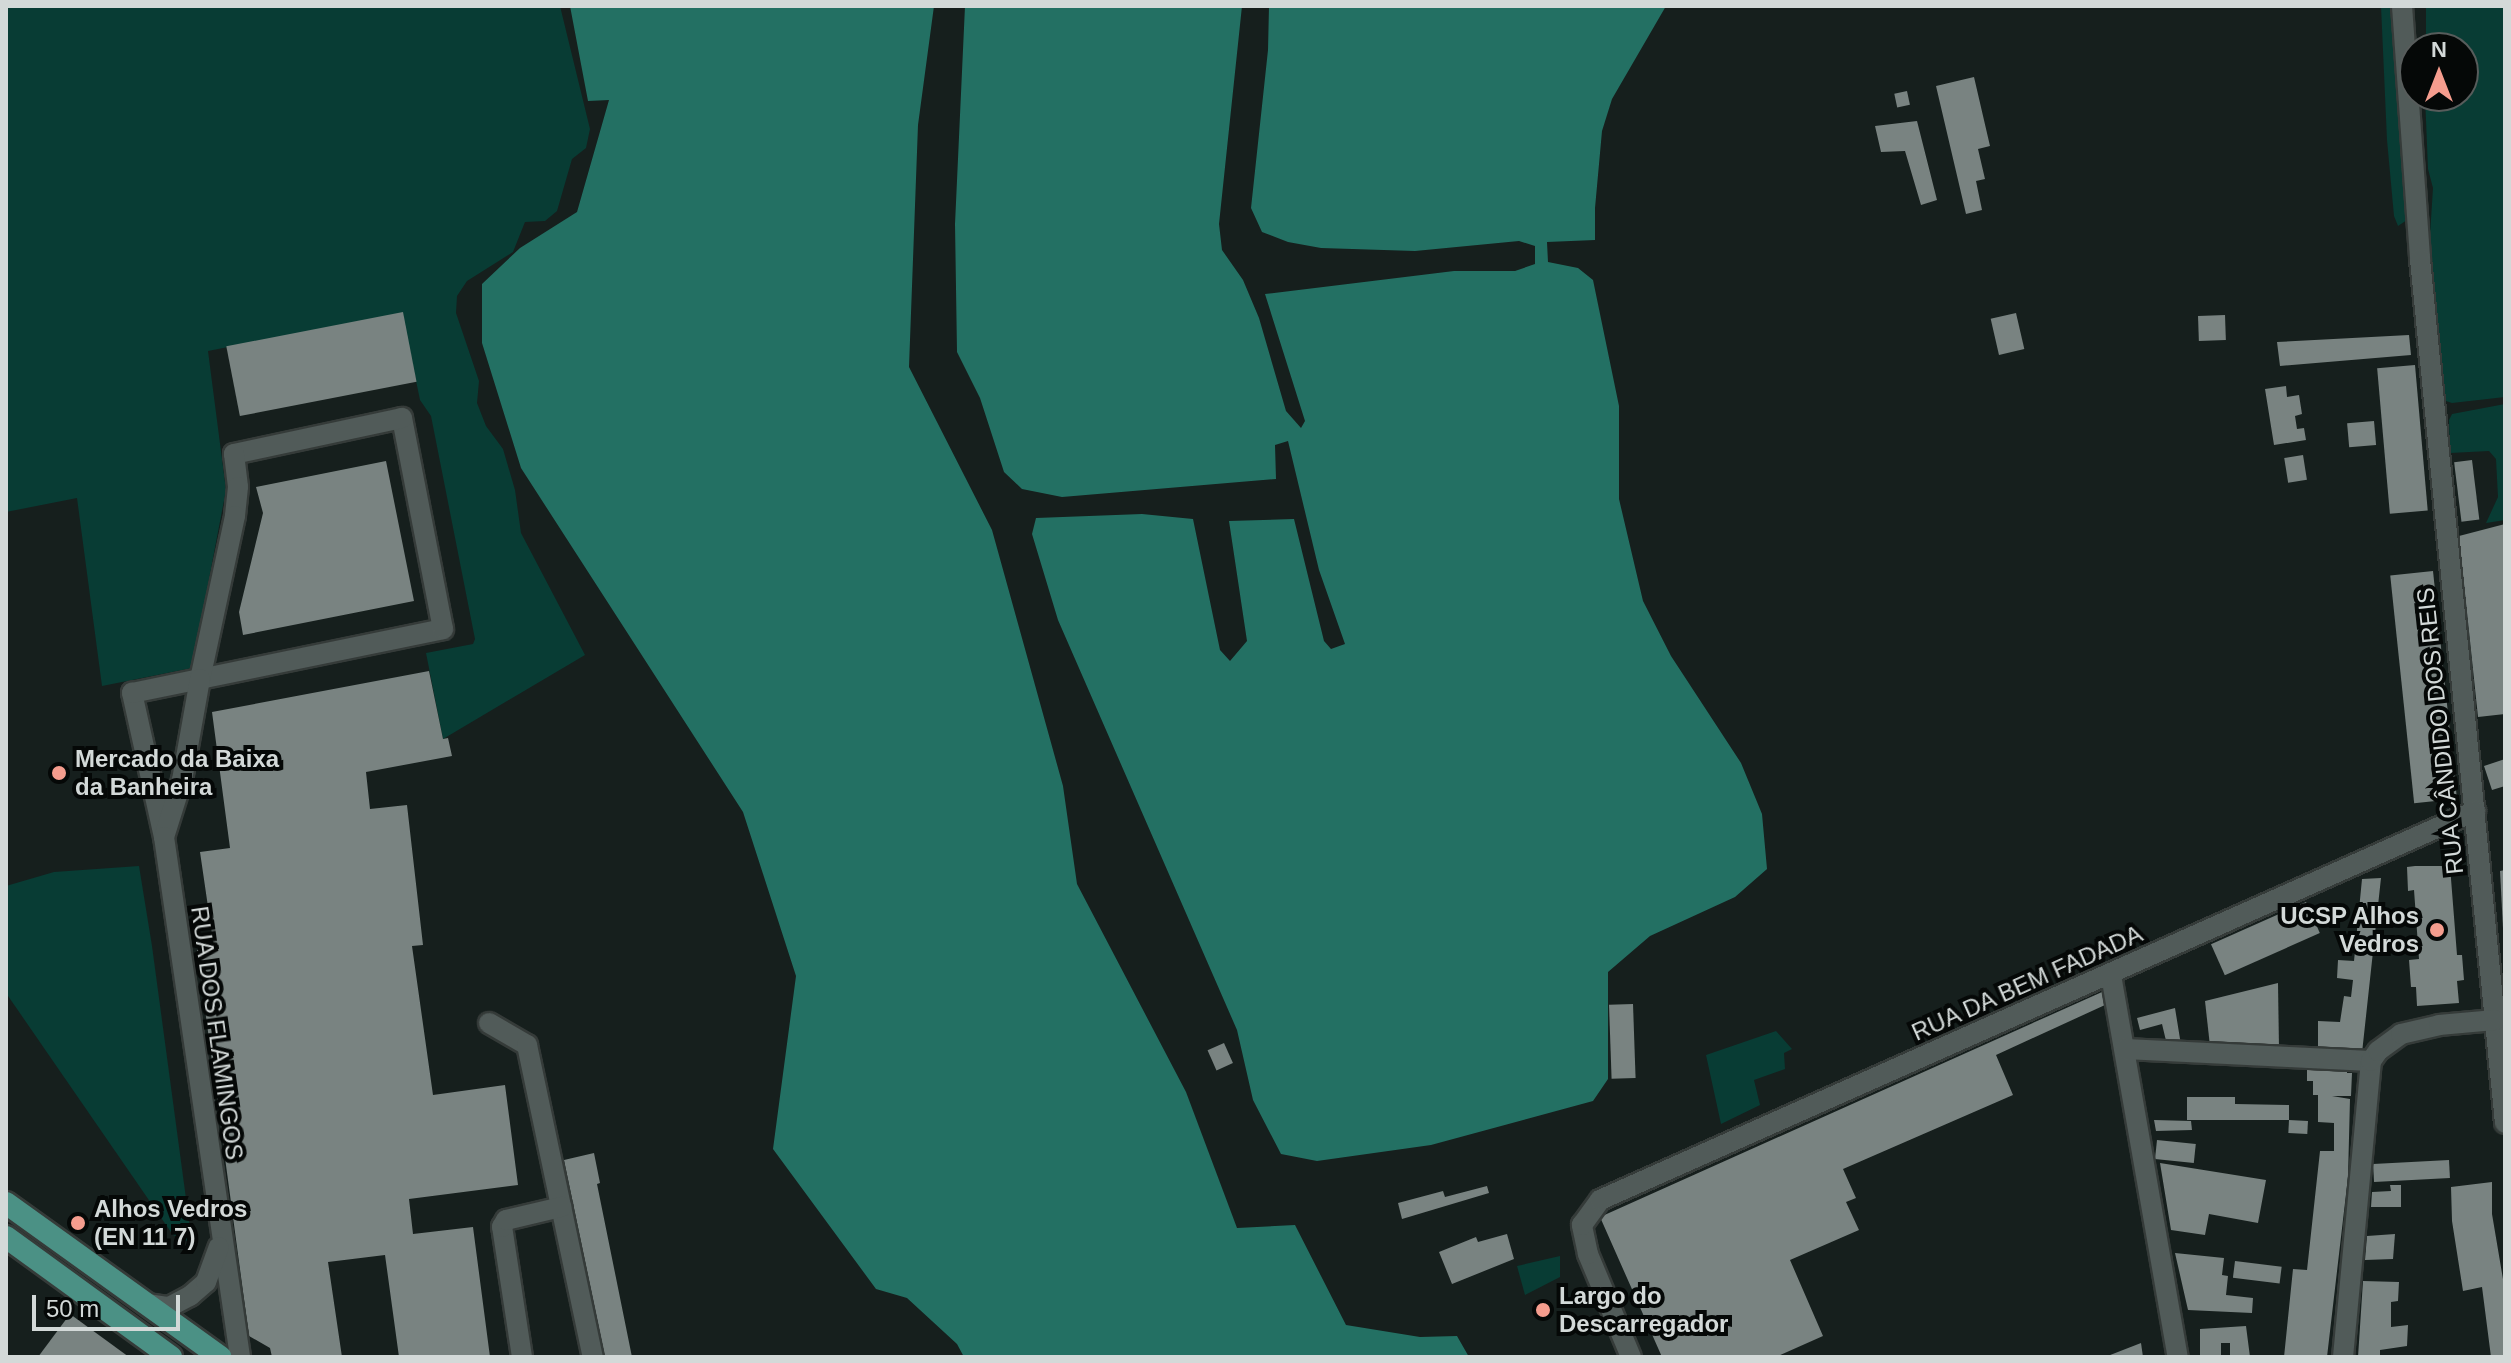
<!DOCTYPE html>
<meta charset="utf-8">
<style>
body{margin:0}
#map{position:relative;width:2511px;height:1363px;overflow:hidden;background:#161f1d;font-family:Helvetica,sans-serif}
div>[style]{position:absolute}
.green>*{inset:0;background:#083c34}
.water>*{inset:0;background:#237063}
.building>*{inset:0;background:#798381;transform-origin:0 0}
.roads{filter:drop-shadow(2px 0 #353b39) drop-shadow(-2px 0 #353b39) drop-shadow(0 2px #353b39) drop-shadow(0 -2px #353b39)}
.minor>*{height:20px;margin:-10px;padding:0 10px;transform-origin:10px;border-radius:10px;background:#515b59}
.primary>*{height:22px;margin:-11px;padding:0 11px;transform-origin:11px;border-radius:11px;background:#4b9185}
.dots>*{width:22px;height:22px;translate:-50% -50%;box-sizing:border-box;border:4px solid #050807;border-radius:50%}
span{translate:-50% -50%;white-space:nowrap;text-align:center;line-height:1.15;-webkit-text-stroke:8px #050807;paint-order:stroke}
.street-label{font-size:24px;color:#d3d9d8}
.poi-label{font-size:24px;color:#d3d9d8;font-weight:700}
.left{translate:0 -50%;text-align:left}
.right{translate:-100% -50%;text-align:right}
.frame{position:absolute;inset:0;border:8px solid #d3d9d8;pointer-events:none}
.north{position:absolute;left:2399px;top:32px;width:80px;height:80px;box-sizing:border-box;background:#050807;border:2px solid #575c5b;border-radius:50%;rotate:0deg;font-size:22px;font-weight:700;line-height:32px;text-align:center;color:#d3d9d8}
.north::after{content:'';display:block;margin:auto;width:28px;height:36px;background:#f59d8e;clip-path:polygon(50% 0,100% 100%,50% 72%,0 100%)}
.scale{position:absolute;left:32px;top:1295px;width:148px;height:36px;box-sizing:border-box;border:4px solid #d3d9d8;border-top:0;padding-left:10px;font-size:24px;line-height:28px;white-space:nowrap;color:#d3d9d8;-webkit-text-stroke:6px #050807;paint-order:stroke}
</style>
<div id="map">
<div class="green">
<div style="clip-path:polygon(6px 6px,560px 6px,590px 129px,586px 148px,572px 159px,557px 211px,545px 221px,525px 222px,513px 252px,467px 281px,457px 296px,456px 313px,479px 381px,477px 403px,486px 426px,503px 449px,515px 490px,521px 533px,585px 655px,443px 739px,426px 653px,473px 644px,475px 639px,431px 416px,420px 400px,402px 313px,208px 351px,226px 490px,192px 668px,102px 686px,77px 498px,6px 512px)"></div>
<div style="clip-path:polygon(2381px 6px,2396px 6px,2407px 220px,2398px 226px,2394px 216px,2387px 140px)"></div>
<div style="clip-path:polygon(2426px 6px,2505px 6px,2505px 397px,2452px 403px,2446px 401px,2442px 382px,2428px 266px,2433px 188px,2428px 169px,2425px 96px,2463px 96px,2463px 48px,2426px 48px)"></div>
<div style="clip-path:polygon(2505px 404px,2505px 520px,2486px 523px,2498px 497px,2496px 459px,2489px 451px,2450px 453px,2449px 420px,2452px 414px)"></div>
<div style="clip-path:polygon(139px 866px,152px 946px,192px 1243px,173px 1235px,6px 993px,6px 886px,54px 872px)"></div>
<div style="clip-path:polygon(1776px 1031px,1792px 1049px,1784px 1053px,1785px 1069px,1754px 1080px,1760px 1105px,1721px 1124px,1706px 1055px)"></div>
<div style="clip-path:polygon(1560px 1256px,1560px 1277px,1525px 1295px,1517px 1266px)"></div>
</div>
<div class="water">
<div style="clip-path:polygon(570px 6px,934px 6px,918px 125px,909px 367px,992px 530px,1063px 786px,1077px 884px,1186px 1092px,1237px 1228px,1295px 1225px,1346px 1325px,1420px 1337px,1457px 1336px,1469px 1357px,964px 1357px,957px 1344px,907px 1298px,876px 1289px,773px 1149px,796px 976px,743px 812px,521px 468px,482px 343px,482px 284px,520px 248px,577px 212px,609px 100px,588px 101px)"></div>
<div style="clip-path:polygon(965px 6px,1242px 6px,1219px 224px,1222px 250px,1243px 280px,1259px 318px,1286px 411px,1301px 428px,1305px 421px,1265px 294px,1454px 271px,1515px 271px,1535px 264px,1535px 246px,1519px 241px,1415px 251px,1321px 248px,1288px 242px,1262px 232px,1251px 208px,1268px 50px,1269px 6px,1666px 6px,1612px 99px,1602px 131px,1595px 208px,1595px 240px,1547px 242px,1548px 262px,1578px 268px,1593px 280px,1619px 406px,1619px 499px,1643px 601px,1671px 656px,1741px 763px,1762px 814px,1767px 869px,1735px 897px,1650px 936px,1608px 972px,1608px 1079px,1593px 1101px,1431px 1145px,1317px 1161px,1281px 1154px,1253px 1100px,1237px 1030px,1058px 620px,1032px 534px,1036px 518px,1142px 514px,1193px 519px,1220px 650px,1230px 661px,1247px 641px,1229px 521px,1294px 519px,1324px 641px,1331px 649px,1345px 644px,1319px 570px,1288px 441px,1275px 445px,1276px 479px,1062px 497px,1022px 489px,1004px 472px,980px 398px,957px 352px,955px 224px)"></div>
</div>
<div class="building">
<div style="clip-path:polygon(1974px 77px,1990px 146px,1978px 149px,1985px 179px,1976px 181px,1982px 210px,1966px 214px,1936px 86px)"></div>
<div style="left:1907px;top:91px;width:14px;height:13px;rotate:78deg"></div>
<div style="clip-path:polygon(1917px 121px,1937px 200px,1921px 205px,1905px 151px,1881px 152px,1875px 126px)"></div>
<div style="left:403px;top:312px;width:71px;height:180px;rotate:79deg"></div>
<div style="left:2016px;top:313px;width:37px;height:26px;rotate:77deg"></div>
<div style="left:2225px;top:315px;width:25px;height:27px;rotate:88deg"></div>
<div style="clip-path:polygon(2409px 335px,2411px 355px,2280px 366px,2277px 342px)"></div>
<div style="left:2415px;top:365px;width:146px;height:38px;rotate:85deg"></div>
<div style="clip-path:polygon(2286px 386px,2287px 397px,2299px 395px,2302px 414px,2295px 416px,2297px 429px,2304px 428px,2306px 440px,2274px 445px,2265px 389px)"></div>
<div style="left:2374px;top:421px;width:24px;height:27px;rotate:85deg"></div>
<div style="left:2303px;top:455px;width:25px;height:19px;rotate:81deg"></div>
<div style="left:2472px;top:460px;width:60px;height:18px;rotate:83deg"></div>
<div style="clip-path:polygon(386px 461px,414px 601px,243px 635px,239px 612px,263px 513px,256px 487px)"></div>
<div style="clip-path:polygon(2505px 524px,2505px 714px,2478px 717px,2459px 536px)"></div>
<div style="left:2433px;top:571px;width:229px;height:43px;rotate:84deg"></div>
<div style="clip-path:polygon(429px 671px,443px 739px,448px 738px,452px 756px,366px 772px,370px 809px,407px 805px,423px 945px,412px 946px,433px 1095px,505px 1085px,518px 1185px,409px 1199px,413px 1234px,473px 1227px,490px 1357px,399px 1357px,385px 1255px,328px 1262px,342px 1357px,272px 1357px,270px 1348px,249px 1336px,197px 950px,214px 948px,200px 852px,230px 848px,212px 712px)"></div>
<div style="clip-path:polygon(2505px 759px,2505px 786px,2492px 790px,2484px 766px)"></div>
<div style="clip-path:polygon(2415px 866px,2450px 866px,2457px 955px,2462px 955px,2464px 980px,2457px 981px,2459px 1003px,2417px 1006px,2416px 987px,2411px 987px,2409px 960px,2419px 959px,2414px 890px,2408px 891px,2407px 867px)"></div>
<div style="clip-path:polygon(2505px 870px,2505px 928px,2503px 928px,2500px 871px)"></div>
<div style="clip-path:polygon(2381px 878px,2362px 1053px,2318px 1052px,2318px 1021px,2340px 1022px,2344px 996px,2351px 997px,2353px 980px,2337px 978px,2338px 960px,2354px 961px,2362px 879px)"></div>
<div style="left:2306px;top:902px;width:34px;height:104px;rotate:66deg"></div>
<div style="clip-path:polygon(2278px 983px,2279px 1049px,2210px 1046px,2205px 1001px)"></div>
<div style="clip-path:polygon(2102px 992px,2105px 1005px,1996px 1055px,2013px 1095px,1843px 1169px,1856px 1198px,1846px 1202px,1859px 1230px,1790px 1260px,1823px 1336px,1776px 1357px,1662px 1357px,1600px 1217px)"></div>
<div style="left:1633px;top:1004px;width:74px;height:24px;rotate:88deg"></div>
<div style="clip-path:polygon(2175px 1008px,2181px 1045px,2167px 1045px,2162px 1024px,2140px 1030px,2137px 1018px)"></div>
<div style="left:1224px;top:1043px;width:22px;height:18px;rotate:66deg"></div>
<div style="clip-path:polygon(2307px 1064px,2347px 1066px,2347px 1073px,2352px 1073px,2351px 1096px,2332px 1096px,2350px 1099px,2348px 1177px,2327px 1357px,2284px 1357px,2293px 1269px,2307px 1270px,2320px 1151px,2334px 1151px,2334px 1123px,2318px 1122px,2318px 1095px,2313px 1095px,2313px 1081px,2307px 1081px)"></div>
<div style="clip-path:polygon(2187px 1097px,2235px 1097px,2235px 1104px,2289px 1105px,2289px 1120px,2187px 1120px)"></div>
<div style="clip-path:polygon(2154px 1120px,2191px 1121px,2192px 1130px,2156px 1131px)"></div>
<div style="left:2289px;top:1120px;width:19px;height:13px;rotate:3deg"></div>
<div style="left:2157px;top:1140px;width:39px;height:19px;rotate:6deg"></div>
<div style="clip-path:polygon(594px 1153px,600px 1183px,597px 1184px,632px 1357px,605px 1357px,564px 1160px)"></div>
<div style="left:2449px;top:1160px;width:18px;height:76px;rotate:87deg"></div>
<div style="clip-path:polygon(2160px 1163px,2266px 1180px,2258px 1223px,2209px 1214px,2205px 1235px,2171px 1230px)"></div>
<div style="clip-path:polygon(2492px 1182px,2492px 1214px,2505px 1291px,2505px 1357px,2491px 1357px,2482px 1287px,2463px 1291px,2452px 1221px,2451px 1187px)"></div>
<div style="clip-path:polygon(2390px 1185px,2401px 1185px,2401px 1207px,2371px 1207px,2372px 1192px,2391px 1191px)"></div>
<div style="clip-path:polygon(1487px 1186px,1489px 1193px,1402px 1219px,1398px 1203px,1443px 1191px,1445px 1197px)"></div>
<div style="clip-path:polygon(1507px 1234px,1514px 1259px,1452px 1284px,1439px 1252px,1476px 1237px,1478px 1242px)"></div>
<div style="clip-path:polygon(2395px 1234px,2393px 1259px,2365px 1260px,2367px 1236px)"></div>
<div style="clip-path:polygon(2175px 1253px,2224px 1258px,2222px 1275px,2228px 1276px,2226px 1295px,2253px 1298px,2252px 1313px,2188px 1310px)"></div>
<div style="left:2235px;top:1261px;width:47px;height:17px;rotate:7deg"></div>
<div style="clip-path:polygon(2363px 1281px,2399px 1282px,2398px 1301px,2391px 1302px,2391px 1327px,2408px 1325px,2407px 1346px,2380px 1350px,2380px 1357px,2358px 1357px)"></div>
<div style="clip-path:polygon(70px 1314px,129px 1357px,38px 1357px)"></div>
<div style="clip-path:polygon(2246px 1326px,2250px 1357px,2230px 1357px,2230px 1343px,2221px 1343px,2221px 1357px,2200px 1357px,2200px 1329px)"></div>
<div style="clip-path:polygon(2141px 1343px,2143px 1357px,2105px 1357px)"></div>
</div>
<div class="roads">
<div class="minor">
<div style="left:2402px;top:6px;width:254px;rotate:85.9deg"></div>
<div style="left:2420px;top:259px;width:868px;rotate:84.38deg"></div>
<div style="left:164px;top:837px;width:148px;rotate:-102.5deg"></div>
<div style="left:132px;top:693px;width:69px;rotate:-11.6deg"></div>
<div style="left:200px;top:679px;width:248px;rotate:-11.6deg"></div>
<div style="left:443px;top:629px;width:215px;rotate:-101deg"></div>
<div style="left:402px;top:418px;width:172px;rotate:167.9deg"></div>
<div style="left:234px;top:454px;width:33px;rotate:83deg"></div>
<div style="left:238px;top:487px;width:29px;rotate:96deg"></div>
<div style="left:235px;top:516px;width:167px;rotate:102.1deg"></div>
<div style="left:200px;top:679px;width:103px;rotate:100.1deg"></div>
<div style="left:182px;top:780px;width:60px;rotate:107.5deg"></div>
<div style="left:164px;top:837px;width:526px;rotate:81.68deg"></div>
<div style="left:2111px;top:975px;width:388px;rotate:80.1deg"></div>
<div style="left:489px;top:1023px;width:44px;rotate:30.1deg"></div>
<div style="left:527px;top:1045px;width:319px;rotate:78.1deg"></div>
<div style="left:2125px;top:1049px;width:246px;rotate:2.8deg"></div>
<div style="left:147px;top:1304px;width:22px;rotate:8deg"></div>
<div style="left:169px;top:1307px;width:24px;rotate:-28deg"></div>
<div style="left:190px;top:1296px;width:21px;rotate:-41deg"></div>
<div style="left:206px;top:1282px;width:37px;rotate:-70deg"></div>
<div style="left:522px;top:1357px;width:132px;rotate:-98.7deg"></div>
<div style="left:502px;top:1227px;width:8px;rotate:-60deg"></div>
<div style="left:506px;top:1220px;width:57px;rotate:-13.3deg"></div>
<div style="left:1631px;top:1357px;width:112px;rotate:-112.7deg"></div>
<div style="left:1588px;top:1254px;width:30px;rotate:-102deg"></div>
<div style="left:1582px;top:1225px;width:31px;rotate:-54deg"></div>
<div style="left:1600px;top:1200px;width:958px;rotate:-23.97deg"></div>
<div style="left:2343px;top:1357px;width:297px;rotate:-84.6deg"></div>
<div style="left:2371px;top:1061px;width:12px;rotate:-55deg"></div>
<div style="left:2378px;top:1051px;width:29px;rotate:-36deg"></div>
<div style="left:2401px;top:1034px;width:39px;rotate:-13deg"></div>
<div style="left:2439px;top:1025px;width:56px;rotate:-5.1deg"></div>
</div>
<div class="primary">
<div style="left:6px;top:1203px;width:264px;rotate:35.7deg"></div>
<div style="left:6px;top:1237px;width:204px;rotate:36deg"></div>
</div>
</div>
<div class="dots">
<div style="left:59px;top:773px;background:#f59d8e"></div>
<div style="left:2437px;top:930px;background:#f59d8e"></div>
<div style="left:78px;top:1223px;background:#f59d8e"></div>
<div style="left:1543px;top:1310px;background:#f59d8e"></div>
</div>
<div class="street-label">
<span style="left:2440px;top:731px;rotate:-96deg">RUA CÂNDIDO DOS REIS</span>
<span style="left:2027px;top:983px;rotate:-24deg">RUA DA BEM FADADA</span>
<span style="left:217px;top:1033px;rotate:82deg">RUA DOS FLAMINGOS</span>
</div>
<div class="poi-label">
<span class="left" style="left:75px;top:773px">Mercado da Baixa<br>da Banheira</span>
<span class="right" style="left:2419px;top:930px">UCSP Alhos<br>Vedros</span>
<span class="left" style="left:94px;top:1223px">Alhos Vedros<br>(EN 11 7)</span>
<span class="left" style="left:1559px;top:1310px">Largo do<br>Descarregador</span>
</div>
<div class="frame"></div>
<div class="north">N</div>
<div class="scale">50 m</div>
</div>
